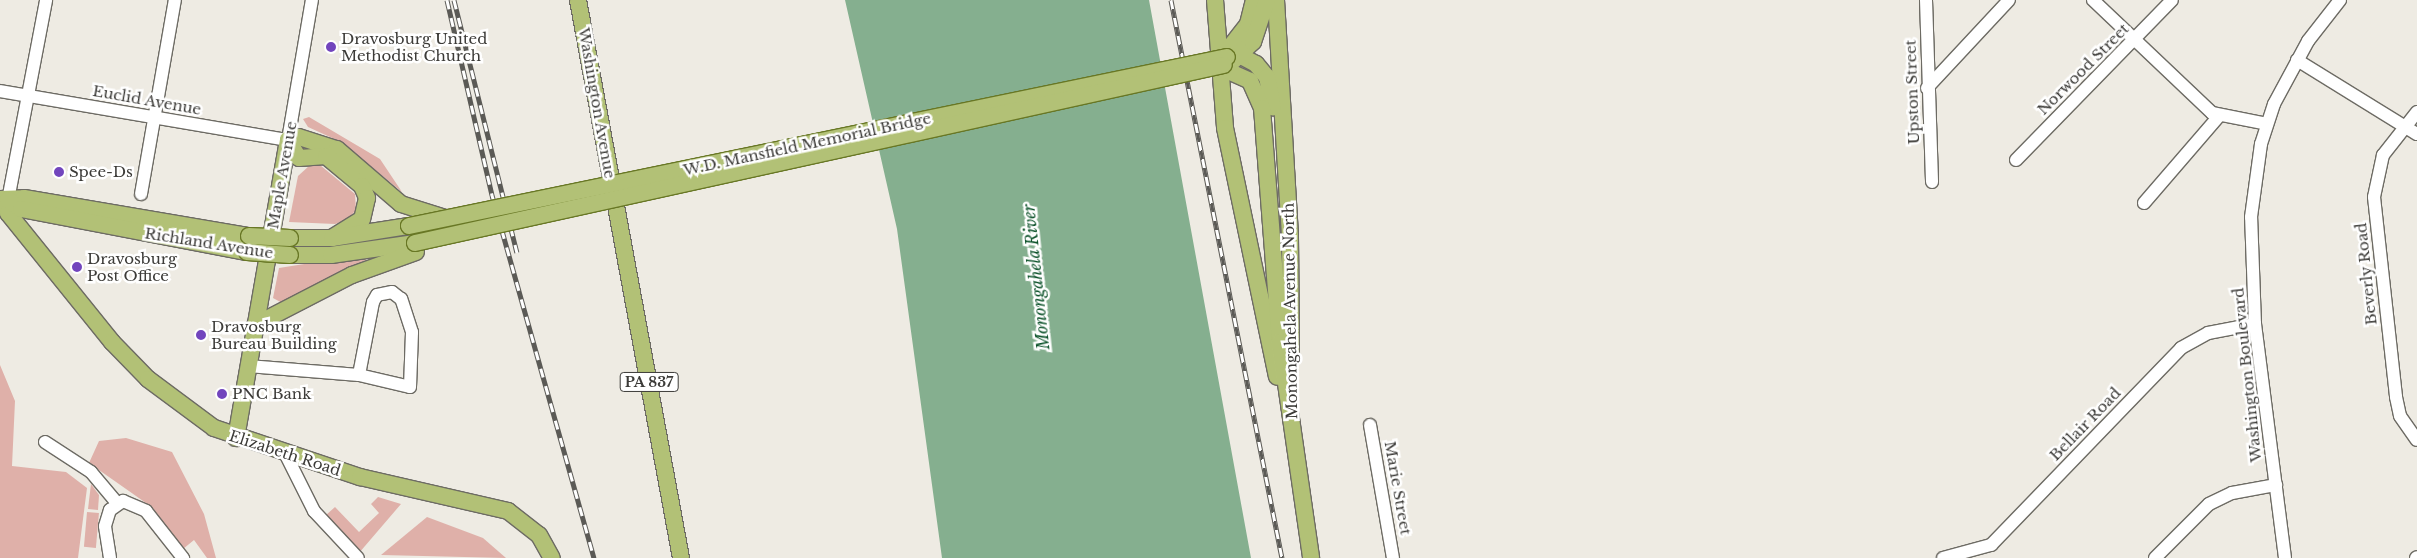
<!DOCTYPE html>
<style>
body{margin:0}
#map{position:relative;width:2417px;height:558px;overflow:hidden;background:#eeebe3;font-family:"Libre Baskerville",serif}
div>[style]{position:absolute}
.green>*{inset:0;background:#dfb0a9;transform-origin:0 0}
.water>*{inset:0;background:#85af8f}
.roads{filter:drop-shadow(1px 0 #6d6b64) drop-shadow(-1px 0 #6d6b64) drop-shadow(0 1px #6d6b64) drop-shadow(0 -1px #6d6b64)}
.minor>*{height:12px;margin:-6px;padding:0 6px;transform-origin:6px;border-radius:6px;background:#fff}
.major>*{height:16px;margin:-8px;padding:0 8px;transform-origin:8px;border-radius:8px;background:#b2c176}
.rail>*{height:5px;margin-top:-2.5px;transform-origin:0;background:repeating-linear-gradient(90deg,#fff 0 9px,#5b5a56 0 18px);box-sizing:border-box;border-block:1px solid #5b5a56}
.bridges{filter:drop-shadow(1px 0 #687725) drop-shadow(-1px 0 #687725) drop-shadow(0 1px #687725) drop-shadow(0 -1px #687725)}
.major-bridge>*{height:16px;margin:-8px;padding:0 8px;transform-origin:8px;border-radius:8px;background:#b2c176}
.dots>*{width:14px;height:14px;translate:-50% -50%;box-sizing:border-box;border:2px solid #fff;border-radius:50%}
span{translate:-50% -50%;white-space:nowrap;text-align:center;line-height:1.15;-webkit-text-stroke:5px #fff;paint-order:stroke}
.shield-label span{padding:1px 4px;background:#fff;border:1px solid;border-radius:4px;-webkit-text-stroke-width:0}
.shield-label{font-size:14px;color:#3c3b38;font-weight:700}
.poi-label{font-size:15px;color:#3c3b38}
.left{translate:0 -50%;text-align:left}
.street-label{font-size:15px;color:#3c3b38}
.water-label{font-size:16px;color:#0a5128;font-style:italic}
</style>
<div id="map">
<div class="green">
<div style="clip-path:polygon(309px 117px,380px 159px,402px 192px,341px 142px,308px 127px,303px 119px)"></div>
<div style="clip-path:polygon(320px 165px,355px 194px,356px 210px,347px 220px,335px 224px,289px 222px,298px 176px,309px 166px)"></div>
<div style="clip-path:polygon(361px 255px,366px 260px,284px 304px,273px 298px,279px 268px)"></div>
<div style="clip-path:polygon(0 365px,15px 401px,12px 466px,66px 472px,87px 488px,78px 558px,0 558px)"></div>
<div style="clip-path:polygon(126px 438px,172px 452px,204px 514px,216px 558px,207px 558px,194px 540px,183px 549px,146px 503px,89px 463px,99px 441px)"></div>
<div style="clip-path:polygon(91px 484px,99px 495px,98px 510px,88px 509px)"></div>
<div style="clip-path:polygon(378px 497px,401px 504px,359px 553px,326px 515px,335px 507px,359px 532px,379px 513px,371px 504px)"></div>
<div style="left:87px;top:512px;width:12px;height:35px;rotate:5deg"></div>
<div style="clip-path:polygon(427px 517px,483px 538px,506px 558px,381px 555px)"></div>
</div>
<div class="water">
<div style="clip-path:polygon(845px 0,1149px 0,1251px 558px,942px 558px,897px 229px)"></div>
</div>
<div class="roads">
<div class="minor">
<div style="left:1926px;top:0;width:182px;rotate:88.1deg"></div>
<div style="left:2093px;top:0;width:164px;rotate:43.5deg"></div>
<div style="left:2212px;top:113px;width:56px;rotate:11.3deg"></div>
<div style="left:2297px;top:60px;width:141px;rotate:31.7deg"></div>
<div style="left:1927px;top:88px;width:120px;rotate:-47deg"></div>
<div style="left:0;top:91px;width:292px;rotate:9.7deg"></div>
<div style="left:288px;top:140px;width:142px;rotate:-80.3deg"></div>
<div style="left:2417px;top:112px;width:55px;rotate:128.3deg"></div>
<div style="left:2383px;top:155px;width:43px;rotate:102.1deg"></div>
<div style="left:2374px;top:197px;width:201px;rotate:83.7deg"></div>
<div style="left:2396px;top:397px;width:19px;rotate:78deg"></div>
<div style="left:2400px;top:416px;width:29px;rotate:55deg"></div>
<div style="left:2016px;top:160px;width:223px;rotate:-45.7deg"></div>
<div style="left:141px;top:194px;width:197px;rotate:-80.1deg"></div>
<div style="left:8px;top:200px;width:204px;rotate:-79.2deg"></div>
<div style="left:2144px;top:203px;width:115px;rotate:-49.2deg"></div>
<div style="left:248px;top:366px;width:111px;rotate:4.6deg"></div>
<div style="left:359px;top:375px;width:52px;rotate:13.2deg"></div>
<div style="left:410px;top:387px;width:55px;rotate:-87.9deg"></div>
<div style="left:412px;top:332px;width:35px;rotate:-108deg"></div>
<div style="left:401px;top:299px;width:11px;rotate:-142deg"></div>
<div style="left:392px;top:292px;width:15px;rotate:169deg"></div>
<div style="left:377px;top:295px;width:8px;rotate:120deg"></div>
<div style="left:373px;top:302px;width:74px;rotate:100.9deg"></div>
<div style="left:1370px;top:425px;width:135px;rotate:80.2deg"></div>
<div style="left:45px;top:442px;width:55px;rotate:33.1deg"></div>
<div style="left:91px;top:472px;width:39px;rotate:50deg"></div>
<div style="left:286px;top:455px;width:63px;rotate:63.4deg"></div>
<div style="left:314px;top:511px;width:64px;rotate:46.9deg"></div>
<div style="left:110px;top:558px;width:32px;rotate:-99deg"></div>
<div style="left:105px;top:526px;width:17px;rotate:-73deg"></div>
<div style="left:110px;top:510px;width:16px;rotate:-35deg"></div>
<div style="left:123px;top:501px;width:25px;rotate:23deg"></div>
<div style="left:146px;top:511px;width:60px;rotate:51.8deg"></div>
<div style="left:1943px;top:558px;width:50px;rotate:-15.2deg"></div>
<div style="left:1991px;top:545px;width:274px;rotate:-46deg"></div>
<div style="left:2181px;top:348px;width:31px;rotate:-29deg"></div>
<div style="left:2208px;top:333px;width:48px;rotate:-10.8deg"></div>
<div style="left:2155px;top:558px;width:76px;rotate:-45deg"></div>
<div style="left:2209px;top:504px;width:25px;rotate:-26deg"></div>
<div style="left:2232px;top:493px;width:45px;rotate:-10.3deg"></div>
<div style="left:2285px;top:558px;width:236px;rotate:-97.3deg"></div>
<div style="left:2255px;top:324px;width:107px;rotate:-92.1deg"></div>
<div style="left:2251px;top:217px;width:74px;rotate:-82.2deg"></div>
<div style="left:2261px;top:144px;width:42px;rotate:-72deg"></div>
<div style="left:2274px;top:104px;width:72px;rotate:-61.6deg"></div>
<div style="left:2308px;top:41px;width:52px;rotate:-52deg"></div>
<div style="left:2416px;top:558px;width:1px;rotate:-45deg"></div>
</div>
<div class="major">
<div style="left:578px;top:0;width:567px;rotate:79.54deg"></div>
<div style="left:1215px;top:0;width:128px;rotate:85.5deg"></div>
<div style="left:1225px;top:128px;width:254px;rotate:78.2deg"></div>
<div style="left:1276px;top:0;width:237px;rotate:86.6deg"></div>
<div style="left:1290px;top:237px;width:118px;rotate:89.5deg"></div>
<div style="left:1227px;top:51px;width:34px;rotate:-52deg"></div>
<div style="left:1248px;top:24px;width:25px;rotate:-76deg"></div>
<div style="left:1227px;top:57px;width:14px;rotate:-4deg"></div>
<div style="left:1241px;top:56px;width:17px;rotate:28deg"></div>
<div style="left:1256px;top:64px;width:17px;rotate:50deg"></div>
<div style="left:1267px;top:77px;width:31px;rotate:79deg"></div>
<div style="left:1233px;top:61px;width:28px;rotate:-44deg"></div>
<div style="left:1253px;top:42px;width:44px;rotate:-71.6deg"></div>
<div style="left:1228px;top:71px;width:24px;rotate:24deg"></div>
<div style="left:1250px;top:81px;width:30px;rotate:66deg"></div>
<div style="left:1262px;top:108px;width:235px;rotate:85.6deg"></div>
<div style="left:1280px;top:342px;width:218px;rotate:81.8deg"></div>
<div style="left:288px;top:140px;width:11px;rotate:-15deg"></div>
<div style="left:299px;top:137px;width:40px;rotate:18deg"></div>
<div style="left:337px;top:149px;width:84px;rotate:40.7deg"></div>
<div style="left:401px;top:204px;width:46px;rotate:17.7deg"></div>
<div style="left:288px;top:140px;width:21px;rotate:59deg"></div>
<div style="left:299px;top:158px;width:27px;rotate:-4deg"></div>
<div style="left:326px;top:156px;width:47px;rotate:39.8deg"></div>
<div style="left:362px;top:186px;width:13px;rotate:67deg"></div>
<div style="left:367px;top:198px;width:22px;rotate:103deg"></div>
<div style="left:362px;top:219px;width:36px;rotate:148deg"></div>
<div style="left:0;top:199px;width:24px;rotate:-2deg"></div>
<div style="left:24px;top:198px;width:228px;rotate:9.6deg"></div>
<div style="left:8px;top:200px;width:13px;rotate:90deg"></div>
<div style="left:8px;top:213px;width:166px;rotate:51.1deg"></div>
<div style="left:112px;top:342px;width:52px;rotate:45.8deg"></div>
<div style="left:148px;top:379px;width:82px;rotate:36.6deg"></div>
<div style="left:214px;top:428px;width:154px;rotate:18.6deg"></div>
<div style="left:360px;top:477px;width:152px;rotate:12.9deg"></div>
<div style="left:508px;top:511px;width:39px;rotate:38deg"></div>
<div style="left:539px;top:535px;width:26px;rotate:61deg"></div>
<div style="left:8px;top:200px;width:16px;rotate:35deg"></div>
<div style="left:21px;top:209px;width:230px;rotate:10.8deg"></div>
<div style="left:290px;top:238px;width:42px"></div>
<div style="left:332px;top:238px;width:78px;rotate:-8.9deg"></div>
<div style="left:290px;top:255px;width:41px"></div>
<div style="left:331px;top:255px;width:85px;rotate:-8.1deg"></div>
<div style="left:255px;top:325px;width:109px;rotate:-27.3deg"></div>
<div style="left:352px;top:275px;width:68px;rotate:-19.8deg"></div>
<div style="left:236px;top:438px;width:303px;rotate:-80.1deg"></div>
</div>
</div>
<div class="rail">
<div style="left:447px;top:0;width:200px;rotate:77deg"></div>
<div style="left:492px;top:195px;width:377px;rotate:74.3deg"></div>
<div style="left:454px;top:0;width:260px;rotate:76deg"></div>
<div style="left:1171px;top:0;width:569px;rotate:78.75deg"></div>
</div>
<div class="bridges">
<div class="major-bridge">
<div style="left:409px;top:226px;width:835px;rotate:-11.67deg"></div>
<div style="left:249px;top:236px;width:41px;rotate:2.8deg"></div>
<div style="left:415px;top:243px;width:828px;rotate:-12.41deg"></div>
<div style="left:247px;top:252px;width:43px;rotate:4deg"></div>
</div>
</div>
<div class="dots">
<div style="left:331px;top:47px;background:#7245bd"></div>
<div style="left:59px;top:172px;background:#7245bd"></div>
<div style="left:77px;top:267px;background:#7245bd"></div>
<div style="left:201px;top:335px;background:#7245bd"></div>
<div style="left:222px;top:394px;background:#7245bd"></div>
</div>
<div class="shield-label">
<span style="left:649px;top:382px">PA 837</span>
</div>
<div class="poi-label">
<span class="left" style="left:341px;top:47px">Dravosburg United<br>Methodist Church</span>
<span class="left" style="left:69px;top:172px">Spee-Ds</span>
<span class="left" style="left:87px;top:267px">Dravosburg<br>Post Office</span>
<span class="left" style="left:211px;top:335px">Dravosburg<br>Bureau Building</span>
<span class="left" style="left:232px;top:394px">PNC Bank</span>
</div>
<div class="street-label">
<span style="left:2083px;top:69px;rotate:-45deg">Norwood Street</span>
<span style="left:1912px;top:92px;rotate:-92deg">Upston Street</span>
<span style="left:147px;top:100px;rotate:10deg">Euclid Avenue</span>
<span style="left:597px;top:103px;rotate:80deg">Washington Avenue</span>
<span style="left:807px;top:144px;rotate:-12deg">W.D. Mansfield Memorial Bridge</span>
<span style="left:282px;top:175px;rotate:-80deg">Maple Avenue</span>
<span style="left:209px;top:243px;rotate:9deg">Richland Avenue</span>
<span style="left:2366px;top:274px;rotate:-96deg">Beverly Road</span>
<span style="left:1290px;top:311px;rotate:-91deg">Monongahela Avenue North</span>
<span style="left:2247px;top:375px;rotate:-96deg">Washington Boulevard</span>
<span style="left:2085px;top:424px;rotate:-46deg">Bellair Road</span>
<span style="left:285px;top:453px;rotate:18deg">Elizabeth Road</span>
<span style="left:1398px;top:488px;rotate:80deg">Marie Street</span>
</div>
<div class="water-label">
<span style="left:1036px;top:277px;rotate:-96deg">Monongahela River</span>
</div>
</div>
